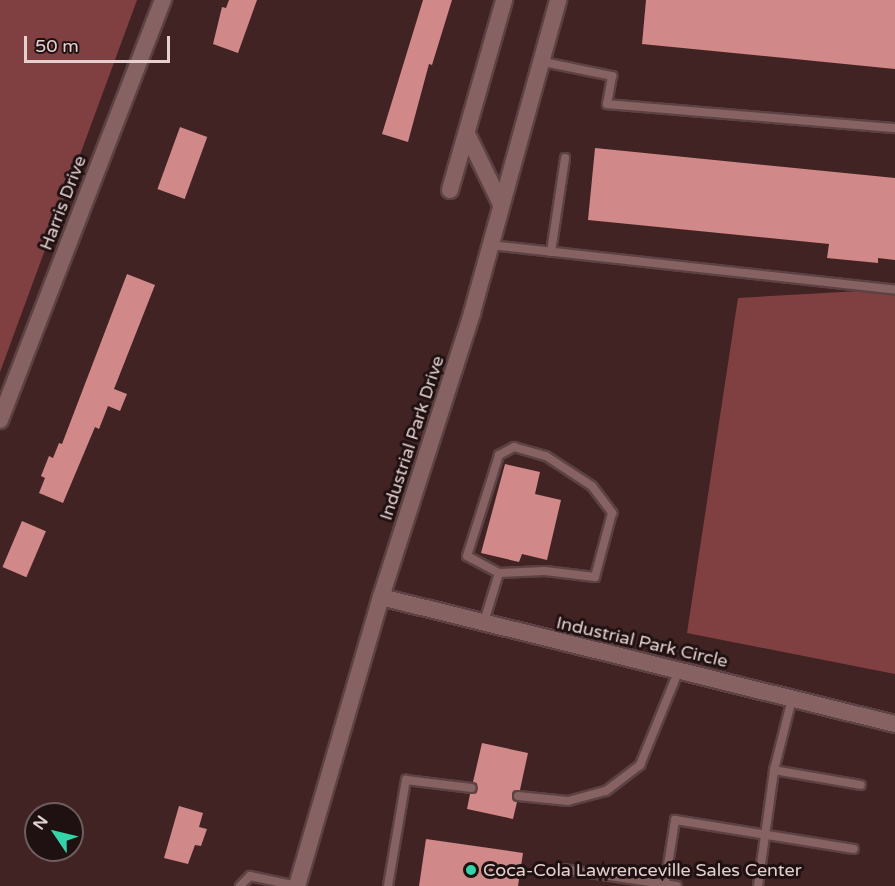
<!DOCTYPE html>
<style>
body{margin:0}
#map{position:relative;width:895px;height:886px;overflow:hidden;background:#422323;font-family:"Varela Round",sans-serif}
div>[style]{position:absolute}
.forest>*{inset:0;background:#804042}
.building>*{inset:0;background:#d08888;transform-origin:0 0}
.roads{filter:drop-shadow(2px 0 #5c4243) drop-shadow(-2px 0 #5c4243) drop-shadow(0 2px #5c4243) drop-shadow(0 -2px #5c4243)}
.lane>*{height:8px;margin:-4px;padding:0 4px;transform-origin:4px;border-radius:4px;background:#876262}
.street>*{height:16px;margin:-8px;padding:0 8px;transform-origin:8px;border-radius:8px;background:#876262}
.dots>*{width:16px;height:16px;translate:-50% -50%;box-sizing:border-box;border:3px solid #1f1111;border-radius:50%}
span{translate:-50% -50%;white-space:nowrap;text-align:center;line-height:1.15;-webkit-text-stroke:6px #1f1111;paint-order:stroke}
.street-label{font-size:18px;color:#e5cfcf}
.poi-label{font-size:18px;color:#e5cfcf}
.left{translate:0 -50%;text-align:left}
.north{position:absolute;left:24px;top:802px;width:60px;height:60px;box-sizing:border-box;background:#1f1111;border:2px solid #6e5d5d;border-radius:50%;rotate:305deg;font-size:16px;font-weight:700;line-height:24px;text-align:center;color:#e5cfcf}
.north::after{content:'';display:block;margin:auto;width:21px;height:27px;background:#33d4a8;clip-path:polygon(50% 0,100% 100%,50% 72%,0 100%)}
.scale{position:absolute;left:24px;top:36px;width:146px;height:27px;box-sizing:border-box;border:3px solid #e5cfcf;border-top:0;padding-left:8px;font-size:18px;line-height:21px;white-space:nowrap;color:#e5cfcf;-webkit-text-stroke:4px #1f1111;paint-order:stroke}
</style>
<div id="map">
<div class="forest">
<div style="clip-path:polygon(0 0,137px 0,0 372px)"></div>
<div style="clip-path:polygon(895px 289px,895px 674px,687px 633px,738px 298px)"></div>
</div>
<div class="building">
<div style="clip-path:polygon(229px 0,257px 0,238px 53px,213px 44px,222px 7px,226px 8px)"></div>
<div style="clip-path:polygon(423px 0,452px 0,432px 65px,429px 64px,408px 142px,382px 134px)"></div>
<div style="clip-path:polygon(646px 0,895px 0,895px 69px,642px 44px)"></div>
<div style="left:180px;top:127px;width:29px;height:66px;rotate:20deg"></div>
<div style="clip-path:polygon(595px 148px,895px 178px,895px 260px,878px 258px,878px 263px,827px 258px,829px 244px,588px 220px)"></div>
<div style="clip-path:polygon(127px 274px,155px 285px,114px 389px,127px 394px,120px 411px,108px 406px,99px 429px,95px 427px,63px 503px,39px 493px,45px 478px,41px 476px,49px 456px,53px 458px,59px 443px,62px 444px)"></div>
<div style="clip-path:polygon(505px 464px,540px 472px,535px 494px,561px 500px,547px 560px,522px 554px,519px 562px,481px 553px)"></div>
<div style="left:22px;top:521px;width:26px;height:50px;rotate:23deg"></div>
<div style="clip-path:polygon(482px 743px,528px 753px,520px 790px,512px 795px,517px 802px,513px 819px,467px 809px,470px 794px,478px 789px,473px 782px)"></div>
<div style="clip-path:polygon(179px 806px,203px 813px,199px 827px,207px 829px,201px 846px,195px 845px,188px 864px,164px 858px)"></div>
<div style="clip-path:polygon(426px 839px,523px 853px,518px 886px,419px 886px)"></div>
</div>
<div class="roads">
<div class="lane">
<div style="left:539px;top:61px;width:75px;rotate:11.6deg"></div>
<div style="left:612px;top:76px;width:28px;rotate:100deg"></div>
<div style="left:607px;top:104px;width:289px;rotate:4.8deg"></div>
<div style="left:490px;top:245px;width:407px;rotate:6.3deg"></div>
<div style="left:551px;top:252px;width:95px;rotate:-81.5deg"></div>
<div style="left:483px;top:625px;width:54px;rotate:-72.9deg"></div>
<div style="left:499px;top:573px;width:36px;rotate:-152deg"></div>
<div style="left:467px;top:556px;width:106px;rotate:-72.4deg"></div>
<div style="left:499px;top:455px;width:17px;rotate:-28deg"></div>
<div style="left:514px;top:447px;width:33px;rotate:16deg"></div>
<div style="left:546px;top:456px;width:55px;rotate:33.1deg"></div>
<div style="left:592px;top:486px;width:34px;rotate:53deg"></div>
<div style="left:612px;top:513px;width:66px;rotate:104.9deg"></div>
<div style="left:595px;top:577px;width:50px;rotate:-173.2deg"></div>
<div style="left:545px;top:571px;width:46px;rotate:177.5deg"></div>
<div style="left:774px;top:770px;width:88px;rotate:9.8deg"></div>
<div style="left:518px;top:796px;width:50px;rotate:5.7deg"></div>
<div style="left:568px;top:801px;width:39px;rotate:-15deg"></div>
<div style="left:606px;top:791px;width:43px;rotate:-37.4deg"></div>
<div style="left:640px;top:765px;width:103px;rotate:-67.7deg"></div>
<div style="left:563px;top:869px;width:115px;rotate:8.5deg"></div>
<div style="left:665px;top:884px;width:65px;rotate:-81.1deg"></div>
<div style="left:675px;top:820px;width:181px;rotate:9.2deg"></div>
<div style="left:240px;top:886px;width:14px;rotate:-45deg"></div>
<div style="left:250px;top:876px;width:48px;rotate:12deg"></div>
<div style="left:388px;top:886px;width:108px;rotate:-80.4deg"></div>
<div style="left:406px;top:780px;width:66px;rotate:6.9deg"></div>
<div style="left:758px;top:886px;width:117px;rotate:-82.1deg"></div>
<div style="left:774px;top:770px;width:73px;rotate:-75.8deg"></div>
</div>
<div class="street">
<div style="left:467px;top:134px;width:78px;rotate:64.1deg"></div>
<div style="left:450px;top:190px;width:198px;rotate:-74.1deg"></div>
<div style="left:0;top:420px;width:451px;rotate:-68.8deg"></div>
<div style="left:381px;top:597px;width:529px;rotate:13.88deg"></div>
<div style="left:297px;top:886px;width:301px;rotate:-73.8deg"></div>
<div style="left:381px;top:597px;width:298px;rotate:-72.2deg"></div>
<div style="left:472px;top:313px;width:325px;rotate:-74.6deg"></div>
</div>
</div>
<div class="dots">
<div style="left:471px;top:870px;background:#33d4a8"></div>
</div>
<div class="street-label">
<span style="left:63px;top:203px;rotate:-69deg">Harris Drive</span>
<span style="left:412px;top:438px;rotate:-72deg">Industrial Park Drive</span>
<span style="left:642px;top:642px;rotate:13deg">Industrial Park Circle</span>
</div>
<div class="poi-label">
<span class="left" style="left:483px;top:870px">Coca-Cola Lawrenceville Sales Center</span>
</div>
<div class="north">N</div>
<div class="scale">50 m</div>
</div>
